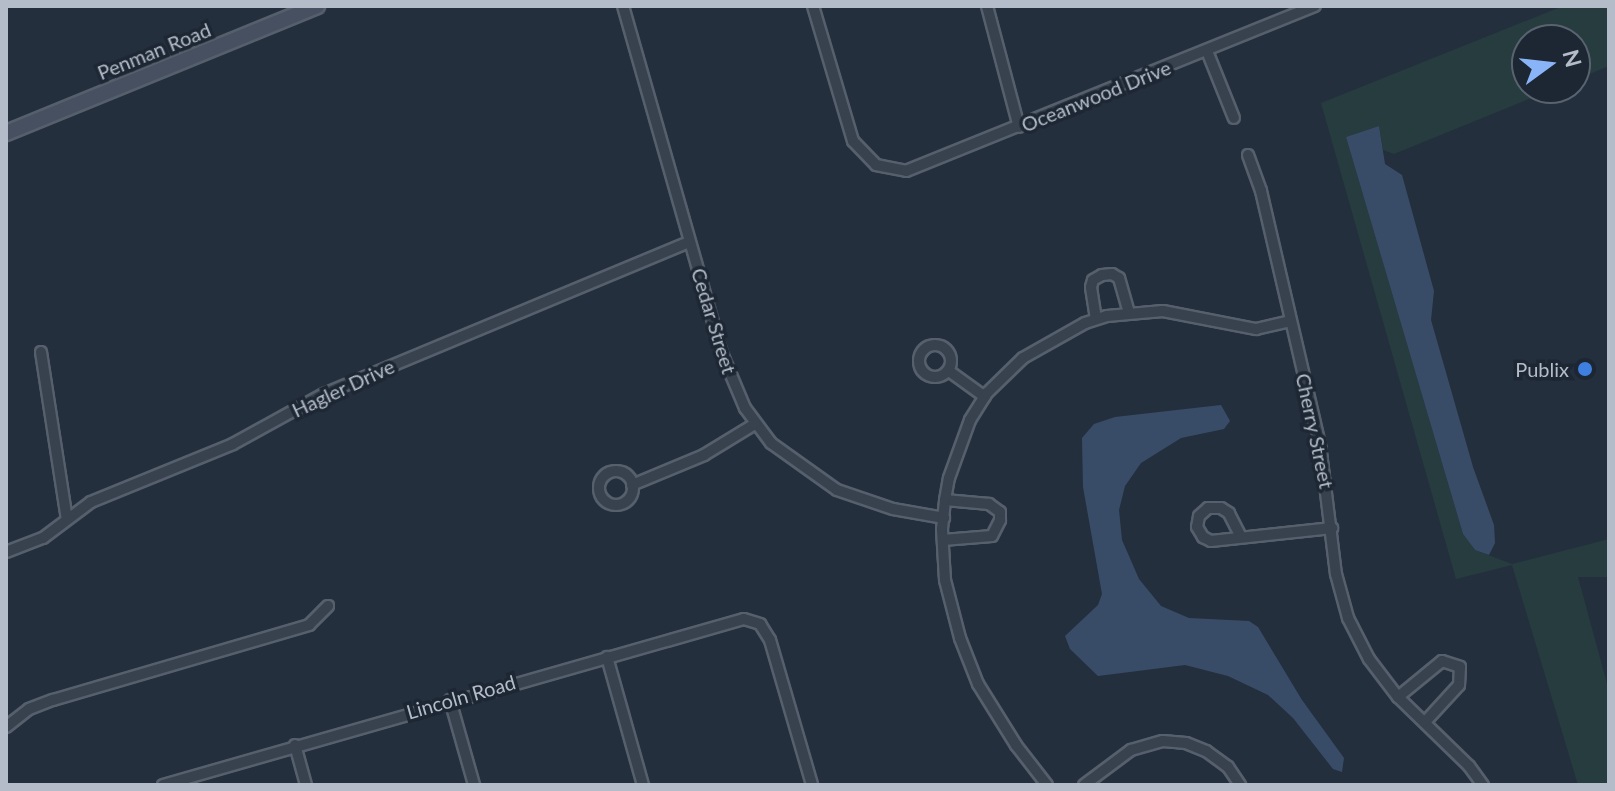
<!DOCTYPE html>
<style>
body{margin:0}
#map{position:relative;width:1615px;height:791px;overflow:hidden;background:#242f3e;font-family:Lato,sans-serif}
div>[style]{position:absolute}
.green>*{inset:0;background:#263c3f}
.water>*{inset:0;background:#394c67}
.roads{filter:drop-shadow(2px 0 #565f6c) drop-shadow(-2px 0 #565f6c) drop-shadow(0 2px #565f6c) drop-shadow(0 -2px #565f6c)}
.street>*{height:10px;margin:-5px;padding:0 5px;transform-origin:5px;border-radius:5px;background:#38414e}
.street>.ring{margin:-5px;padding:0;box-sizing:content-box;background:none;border:10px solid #38414e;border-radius:50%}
.secondary>*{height:14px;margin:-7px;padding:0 7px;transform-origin:7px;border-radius:7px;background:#465061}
.dots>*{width:22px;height:22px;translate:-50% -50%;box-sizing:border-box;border:4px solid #1d2633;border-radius:50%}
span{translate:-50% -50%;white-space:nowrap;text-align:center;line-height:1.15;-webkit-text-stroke:7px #1d2633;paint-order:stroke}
.street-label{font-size:20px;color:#b4bcc9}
.poi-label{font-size:20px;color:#b4bcc9}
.right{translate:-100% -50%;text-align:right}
.frame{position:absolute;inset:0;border:8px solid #b4bcc9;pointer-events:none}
.north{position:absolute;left:1511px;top:24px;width:80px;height:80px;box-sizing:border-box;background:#1d2633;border:2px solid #59626f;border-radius:50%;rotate:75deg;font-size:22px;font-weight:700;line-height:32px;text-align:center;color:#b4bcc9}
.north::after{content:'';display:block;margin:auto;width:28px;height:36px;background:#8ab4f8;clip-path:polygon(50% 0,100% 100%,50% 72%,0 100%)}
</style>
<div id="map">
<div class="green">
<div style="clip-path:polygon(1563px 6px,1609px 6px,1609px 66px,1575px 80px,1575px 40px,1527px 40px,1527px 88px,1556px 88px,1394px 154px,1383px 150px,1379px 126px,1346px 137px,1463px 534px,1475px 550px,1512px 564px,1609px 539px,1609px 577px,1578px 577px,1609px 691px,1609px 785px,1578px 785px,1512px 565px,1456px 579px,1321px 103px)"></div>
</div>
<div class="water">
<div style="clip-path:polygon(1379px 126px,1385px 164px,1402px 175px,1434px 291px,1431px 320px,1473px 467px,1494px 525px,1495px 543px,1489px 555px,1475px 550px,1463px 534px,1346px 137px)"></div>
<div style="clip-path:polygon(1221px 405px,1230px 421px,1224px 429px,1181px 438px,1141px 463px,1125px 486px,1119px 510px,1122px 540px,1139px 579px,1161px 606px,1189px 618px,1249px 621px,1258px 627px,1302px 700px,1344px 758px,1342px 772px,1333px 769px,1293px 718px,1268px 695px,1228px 676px,1185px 665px,1098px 676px,1070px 649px,1065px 636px,1098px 605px,1102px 594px,1083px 487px,1082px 438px,1094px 424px,1115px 417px)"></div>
</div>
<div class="roads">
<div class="street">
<div style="left:623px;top:6px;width:359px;rotate:74.1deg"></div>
<div style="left:721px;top:351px;width:62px;rotate:67.2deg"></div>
<div style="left:745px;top:408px;width:44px;rotate:53.4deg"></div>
<div style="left:771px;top:443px;width:81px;rotate:35.5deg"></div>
<div style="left:837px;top:490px;width:59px;rotate:18.7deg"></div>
<div style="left:893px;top:509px;width:52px;rotate:10deg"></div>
<div style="left:813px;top:6px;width:141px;rotate:73.5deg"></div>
<div style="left:853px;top:141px;width:33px;rotate:46deg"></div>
<div style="left:876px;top:165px;width:31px;rotate:11deg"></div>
<div style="left:906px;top:171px;width:441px;rotate:-22deg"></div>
<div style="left:987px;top:6px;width:125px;rotate:75.2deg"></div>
<div style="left:1207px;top:51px;width:72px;rotate:68.1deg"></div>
<div style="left:1248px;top:155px;width:38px;rotate:70deg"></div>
<div style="left:1261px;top:191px;width:260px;rotate:76.9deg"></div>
<div style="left:1320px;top:444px;width:131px;rotate:83deg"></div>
<div style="left:1336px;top:574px;width:46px;rotate:74.7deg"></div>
<div style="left:1348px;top:618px;width:46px;rotate:62.9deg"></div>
<div style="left:1369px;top:659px;width:48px;rotate:52.7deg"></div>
<div style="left:1398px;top:697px;width:99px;rotate:44.2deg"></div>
<div style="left:1469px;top:766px;width:24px;rotate:54deg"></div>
<div style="left:1096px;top:319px;width:32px;rotate:-99deg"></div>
<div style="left:1091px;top:287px;width:7px;rotate:-74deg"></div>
<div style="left:1093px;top:280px;width:10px;rotate:-29deg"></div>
<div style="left:1102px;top:275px;width:10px;rotate:-6deg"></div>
<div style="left:1112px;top:274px;width:8px;rotate:30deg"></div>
<div style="left:1119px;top:278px;width:36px;rotate:74deg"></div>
<div class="ring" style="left:919px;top:345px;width:22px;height:22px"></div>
<div style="left:41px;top:352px;width:169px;rotate:81.2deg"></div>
<div style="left:949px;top:371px;width:44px;rotate:35.8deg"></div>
<div class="ring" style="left:599px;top:471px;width:24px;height:24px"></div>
<div style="left:632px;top:485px;width:78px;rotate:-22.6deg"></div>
<div style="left:704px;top:455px;width:60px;rotate:-31.3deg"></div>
<div style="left:1241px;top:537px;width:27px;rotate:-117deg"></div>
<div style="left:1229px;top:513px;width:9px;rotate:-148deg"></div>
<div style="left:1221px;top:508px;width:13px;rotate:180deg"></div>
<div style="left:1208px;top:508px;width:12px;rotate:138deg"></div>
<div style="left:1199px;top:516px;width:11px;rotate:100deg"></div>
<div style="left:1197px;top:527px;width:12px;rotate:59deg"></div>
<div style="left:1203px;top:537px;width:9px;rotate:27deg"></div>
<div style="left:1211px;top:541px;width:122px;rotate:-6.1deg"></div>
<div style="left:943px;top:540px;width:49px;rotate:-4.7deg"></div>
<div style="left:992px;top:536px;width:18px;rotate:-63deg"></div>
<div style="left:1000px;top:520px;width:8px;rotate:-90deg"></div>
<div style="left:1000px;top:512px;width:14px;rotate:-144deg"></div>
<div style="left:989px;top:504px;width:44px;rotate:-174.8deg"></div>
<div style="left:6px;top:552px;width:40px;rotate:-21deg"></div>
<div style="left:43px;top:538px;width:60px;rotate:-36.9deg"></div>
<div style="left:91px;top:502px;width:153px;rotate:-22.2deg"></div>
<div style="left:233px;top:444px;width:104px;rotate:-28.8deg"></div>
<div style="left:324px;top:394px;width:396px;rotate:-22.6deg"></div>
<div style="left:607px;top:657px;width:133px;rotate:74.3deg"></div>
<div style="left:1398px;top:697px;width:57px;rotate:-39.3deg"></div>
<div style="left:1442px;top:661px;width:19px;rotate:18deg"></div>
<div style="left:1460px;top:667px;width:18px;rotate:93deg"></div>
<div style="left:1459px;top:685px;width:50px;rotate:132.6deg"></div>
<div style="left:450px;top:700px;width:88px;rotate:74.2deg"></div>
<div style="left:6px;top:727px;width:29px;rotate:-38deg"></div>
<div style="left:29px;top:709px;width:26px;rotate:-21deg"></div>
<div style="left:53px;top:700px;width:267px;rotate:-16.3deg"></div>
<div style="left:309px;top:625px;width:27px;rotate:-45deg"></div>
<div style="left:295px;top:745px;width:41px;rotate:74.6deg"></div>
<div style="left:163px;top:785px;width:604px;rotate:-15.95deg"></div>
<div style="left:744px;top:619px;width:17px;rotate:17deg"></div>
<div style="left:760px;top:624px;width:19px;rotate:58deg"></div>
<div style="left:770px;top:640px;width:151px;rotate:73.8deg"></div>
<div style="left:1047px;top:785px;width:51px;rotate:-127.8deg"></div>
<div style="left:1016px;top:745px;width:72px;rotate:-121.9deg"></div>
<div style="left:978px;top:684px;width:49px;rotate:-111.4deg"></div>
<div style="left:960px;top:638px;width:60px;rotate:-104.5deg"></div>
<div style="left:945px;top:580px;width:51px;rotate:-93.4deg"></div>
<div style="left:942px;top:529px;width:29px;rotate:-84deg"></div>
<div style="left:945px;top:500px;width:22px;rotate:-80deg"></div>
<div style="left:949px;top:478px;width:62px;rotate:-70.1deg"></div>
<div style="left:970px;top:420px;width:32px;rotate:-58deg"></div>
<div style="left:987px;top:393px;width:50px;rotate:-44.2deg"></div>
<div style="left:1023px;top:358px;width:71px;rotate:-29.4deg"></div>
<div style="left:1085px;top:323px;width:23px;rotate:-18deg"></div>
<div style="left:1107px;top:316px;width:56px;rotate:-5.1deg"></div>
<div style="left:1163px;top:311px;width:95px;rotate:11deg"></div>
<div style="left:1256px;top:329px;width:35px;rotate:-13deg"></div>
<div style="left:1084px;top:785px;width:59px;rotate:-36.7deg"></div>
<div style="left:1131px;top:750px;width:33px;rotate:-16deg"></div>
<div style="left:1163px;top:741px;width:23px;rotate:5deg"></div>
<div style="left:1186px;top:743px;width:22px;rotate:22deg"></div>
<div style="left:1206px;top:751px;width:27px;rotate:36deg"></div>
<div style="left:1228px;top:767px;width:22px;rotate:56deg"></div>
</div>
<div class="secondary">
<div style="left:6px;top:133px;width:336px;rotate:-22.2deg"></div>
</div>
</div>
<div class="dots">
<div style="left:1585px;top:369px;background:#3f7fe0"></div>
</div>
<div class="street-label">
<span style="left:154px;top:51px;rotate:-22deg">Penman Road</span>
<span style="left:1096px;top:96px;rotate:-22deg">Oceanwood Drive</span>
<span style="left:714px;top:321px;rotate:73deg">Cedar Street</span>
<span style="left:343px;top:388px;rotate:-25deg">Hagler Drive</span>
<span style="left:1315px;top:431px;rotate:78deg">Cherry Street</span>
<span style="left:461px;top:697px;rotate:-16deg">Lincoln Road</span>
</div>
<div class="poi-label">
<span class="right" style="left:1569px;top:369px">Publix</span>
</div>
<div class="frame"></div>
<div class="north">N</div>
</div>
